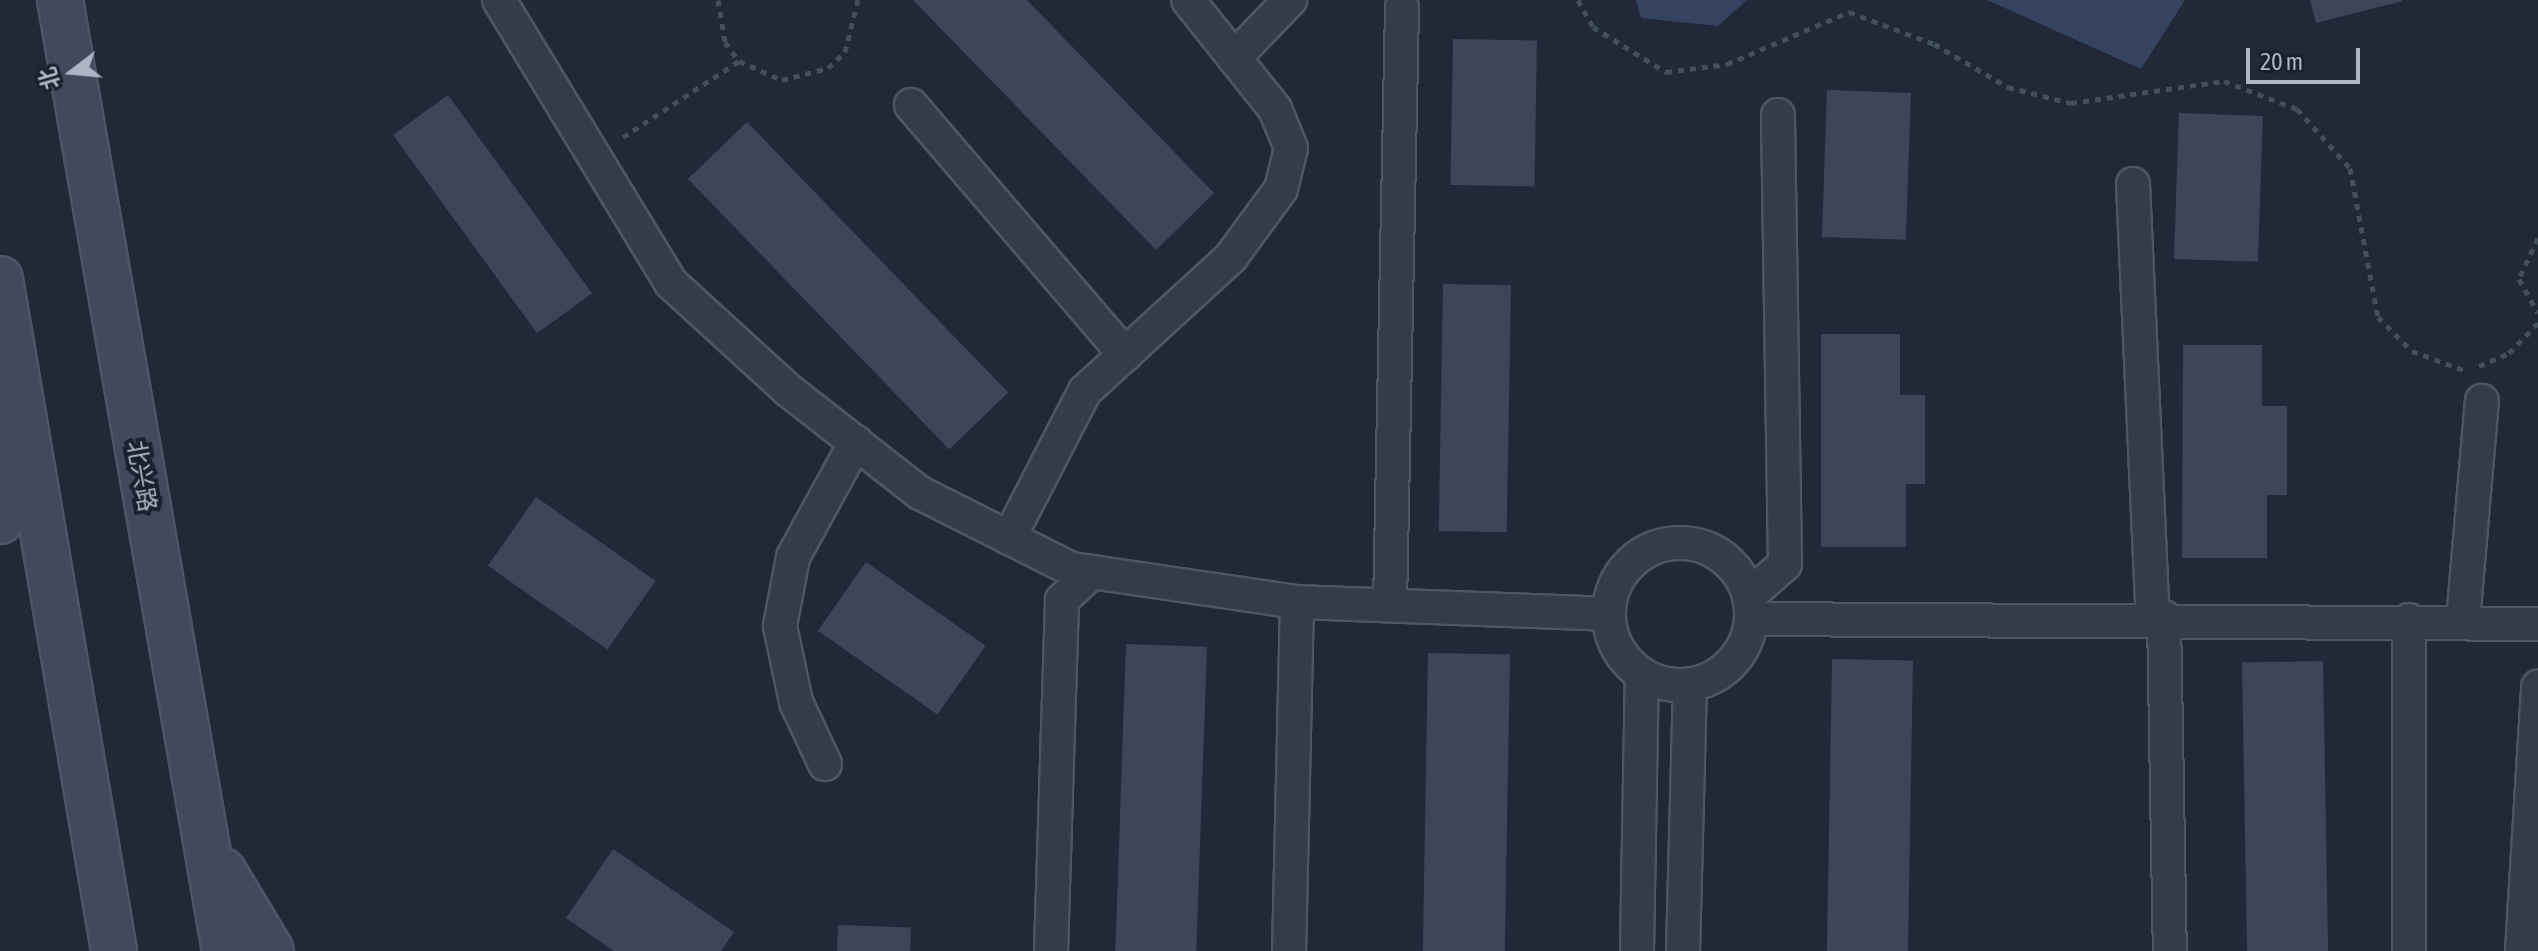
<!DOCTYPE html>
<meta charset="utf-8">
<style>
body{margin:0}
#map{position:relative;width:2538px;height:951px;overflow:hidden;background:#212838;font-family:"Asap Condensed","Noto Sans SC",sans-serif}
div>[style]{position:absolute}
.water>*{inset:0;background:#354260}
.building>*{inset:0;background:#3d4658;transform-origin:0 0}
.path>*{height:5px;margin-top:-2.5px;transform-origin:0;background:repeating-linear-gradient(90deg,#415157 0 6px,transparent 0 12px)}
.roads{filter:drop-shadow(2px 0 #4f5564) drop-shadow(-2px 0 #4f5564) drop-shadow(0 2px #4f5564) drop-shadow(0 -2px #4f5564)}
.minor>*{height:32px;margin:-16px;padding:0 16px;transform-origin:16px;border-radius:16px;background:#353b49}
.minor>.ring{margin:-16px;padding:0;box-sizing:content-box;background:none;border:32px solid #353b49;border-radius:50%}
.secondary>*{height:44px;margin:-22px;padding:0 22px;transform-origin:22px;border-radius:22px;background:#43495c}
span{translate:-50% -50%;white-space:nowrap;text-align:center;line-height:1.15;-webkit-text-stroke:8px #1a202d;paint-order:stroke}
.street-label{font-size:24px;color:#afb5c5}
.north{position:absolute;left:32px;top:32px;width:80px;height:80px;-webkit-text-stroke:6px #1a202d;paint-order:stroke;rotate:254deg;font-size:22px;font-weight:700;line-height:32px;text-align:center;color:#afb5c5}
.north::after{content:'';display:block;margin:auto;width:28px;height:36px;background:#afb5c5;clip-path:polygon(50% 0,100% 100%,50% 72%,0 100%)}
.scale{position:absolute;left:2246px;top:48px;width:114px;height:36px;box-sizing:border-box;border:4px solid #afb5c5;border-top:0;padding-left:10px;font-size:24px;line-height:28px;white-space:nowrap;color:#afb5c5;-webkit-text-stroke:6px #1a202d;paint-order:stroke}
</style>
<div id="map">
<div class="water">
<div style="clip-path:polygon(1636px 0,1747px 0,1718px 26px,1641px 18px)"></div>
<div style="clip-path:polygon(1987px 0,2185px 0,2141px 69px)"></div>
</div>
<div class="building">
<div style="clip-path:polygon(913px 0,1027px 0,1214px 193px,1156px 250px)"></div>
<div style="clip-path:polygon(2310px 0,2402px 0,2402px 1px,2316px 23px)"></div>
<div style="left:1453px;top:39px;width:84px;height:146px;rotate:1deg"></div>
<div style="left:1827px;top:90px;width:84px;height:147px;rotate:2deg"></div>
<div style="left:448px;top:95px;width:245px;height:68px;rotate:54deg"></div>
<div style="left:2179px;top:113px;width:84px;height:146px;rotate:2deg"></div>
<div style="left:747px;top:122px;width:376px;height:82px;rotate:46deg"></div>
<div style="left:1443px;top:284px;width:68px;height:247px;rotate:1deg"></div>
<div style="clip-path:polygon(1821px 334px,1900px 334px,1900px 395px,1925px 395px,1925px 484px,1906px 484px,1906px 547px,1821px 547px)"></div>
<div style="clip-path:polygon(2183px 345px,2262px 345px,2262px 406px,2287px 406px,2287px 495px,2267px 495px,2267px 558px,2182px 558px)"></div>
<div style="left:536px;top:497px;width:146px;height:84px;rotate:35deg"></div>
<div style="left:866px;top:562px;width:146px;height:84px;rotate:35deg"></div>
<div style="left:1126px;top:644px;width:81px;height:307px;rotate:2deg"></div>
<div style="left:1428px;top:653px;width:82px;height:298px;rotate:1deg"></div>
<div style="left:1832px;top:659px;width:81px;height:292px;rotate:1deg"></div>
<div style="left:2323px;top:661px;width:290px;height:81px;rotate:89deg"></div>
<div style="clip-path:polygon(613px 849px,734px 932px,721px 951px,614px 951px,566px 918px)"></div>
<div style="left:838px;top:925px;width:73px;height:26px;rotate:2deg"></div>
</div>
<div class="path">
<div style="left:718px;top:0;width:43px;rotate:80.5deg"></div>
<div style="left:725px;top:42px;width:24px;rotate:54deg"></div>
<div style="left:739px;top:61px;width:47px;rotate:23.8deg"></div>
<div style="left:782px;top:80px;width:48px;rotate:-14.6deg"></div>
<div style="left:828px;top:68px;width:23px;rotate:-43deg"></div>
<div style="left:845px;top:52px;width:54px;rotate:-76deg"></div>
<div style="left:1578px;top:0;width:31px;rotate:61deg"></div>
<div style="left:1593px;top:27px;width:86px;rotate:31.7deg"></div>
<div style="left:1666px;top:72px;width:62px;rotate:-7.5deg"></div>
<div style="left:1727px;top:64px;width:133px;rotate:-23.1deg"></div>
<div style="left:1849px;top:12px;width:91px;rotate:20.6deg"></div>
<div style="left:1934px;top:44px;width:86px;rotate:30.2deg"></div>
<div style="left:2008px;top:87px;width:65px;rotate:14.3deg"></div>
<div style="left:2071px;top:103px;width:155px;rotate:-8.2deg"></div>
<div style="left:2224px;top:81px;width:78px;rotate:21deg"></div>
<div style="left:2297px;top:109px;width:79px;rotate:48.1deg"></div>
<div style="left:2350px;top:168px;width:152px;rotate:79.4deg"></div>
<div style="left:2378px;top:317px;width:48px;rotate:45deg"></div>
<div style="left:2412px;top:351px;width:58px;rotate:20.3deg"></div>
<div style="left:623px;top:137px;width:139px;rotate:-33.2deg"></div>
<div style="left:2538px;top:238px;width:45px;rotate:114.9deg"></div>
<div style="left:2519px;top:279px;width:39px;rotate:61deg"></div>
<div style="left:2479px;top:366px;width:33px;rotate:-23deg"></div>
<div style="left:2509px;top:353px;width:42px;rotate:-46deg"></div>
</div>
<div class="roads">
<div class="minor">
<div style="left:499px;top:0;width:331px;rotate:58.7deg"></div>
<div style="left:671px;top:283px;width:159px;rotate:42.4deg"></div>
<div style="left:788px;top:390px;width:167px;rotate:38deg"></div>
<div style="left:920px;top:493px;width:169px;rotate:26.7deg"></div>
<div style="left:1071px;top:569px;width:228px;rotate:8.3deg"></div>
<div style="left:1297px;top:602px;width:349px;rotate:91.3deg"></div>
<div style="left:1234px;top:58px;width:81px;rotate:-46deg"></div>
<div style="left:911px;top:105px;width:329px;rotate:49.4deg"></div>
<div style="left:2133px;top:184px;width:433px;rotate:87.4deg"></div>
<div style="left:1009px;top:538px;width:165px;rotate:-62.7deg"></div>
<div style="left:1085px;top:391px;width:198px;rotate:-42.5deg"></div>
<div style="left:1231px;top:257px;width:84px;rotate:-53.7deg"></div>
<div style="left:1281px;top:189px;width:42px;rotate:-76.3deg"></div>
<div style="left:1291px;top:148px;width:42px;rotate:-112.3deg"></div>
<div style="left:1275px;top:109px;width:139px;rotate:-128.6deg"></div>
<div class="ring" style="left:1609px;top:543px;width:110px;height:110px"></div>
<div style="left:1749px;top:596px;width:48px;rotate:-41.6deg"></div>
<div style="left:1785px;top:564px;width:449px;rotate:-90.9deg"></div>
<div style="left:1297px;top:602px;width:312px;rotate:2.2deg"></div>
<div style="left:1390px;top:605px;width:598px;rotate:-88.85deg"></div>
<div style="left:2164px;top:617px;width:334px;rotate:89deg"></div>
<div style="left:1751px;top:619px;width:787px;rotate:0.36deg"></div>
<div style="left:2409px;top:620px;width:331px;rotate:90deg"></div>
<div style="left:2463px;top:621px;width:221px;rotate:-85.1deg"></div>
<div style="left:825px;top:764px;width:68px;rotate:-115.1deg"></div>
<div style="left:796px;top:702px;width:78px;rotate:-101.9deg"></div>
<div style="left:780px;top:626px;width:70px;rotate:-79.3deg"></div>
<div style="left:793px;top:557px;width:131px;rotate:-61.3deg"></div>
<div style="left:1051px;top:951px;width:351px;rotate:-88.2deg"></div>
<div style="left:1062px;top:600px;width:41px;rotate:-43deg"></div>
<div style="left:1637px;top:951px;width:276px;rotate:-89deg"></div>
<div style="left:1683px;top:951px;width:265px;rotate:-88.5deg"></div>
<div style="left:2522px;top:951px;width:265px;rotate:-86.5deg"></div>
</div>
<div class="secondary">
<div style="left:60px;top:0;width:965px;rotate:80.16deg"></div>
<div style="left:0;top:279px;width:682px;rotate:80.37deg"></div>
<div style="left:0;top:521px;width:95px;rotate:-88.8deg"></div>
<div style="left:223px;top:871px;width:93px;rotate:59deg"></div>
</div>
</div>
<div class="street-label">
<span style="left:142px;top:476px;rotate:80deg">北兴路</span>
</div>
<div class="north">北</div>
<div class="scale">20 m</div>
</div>
